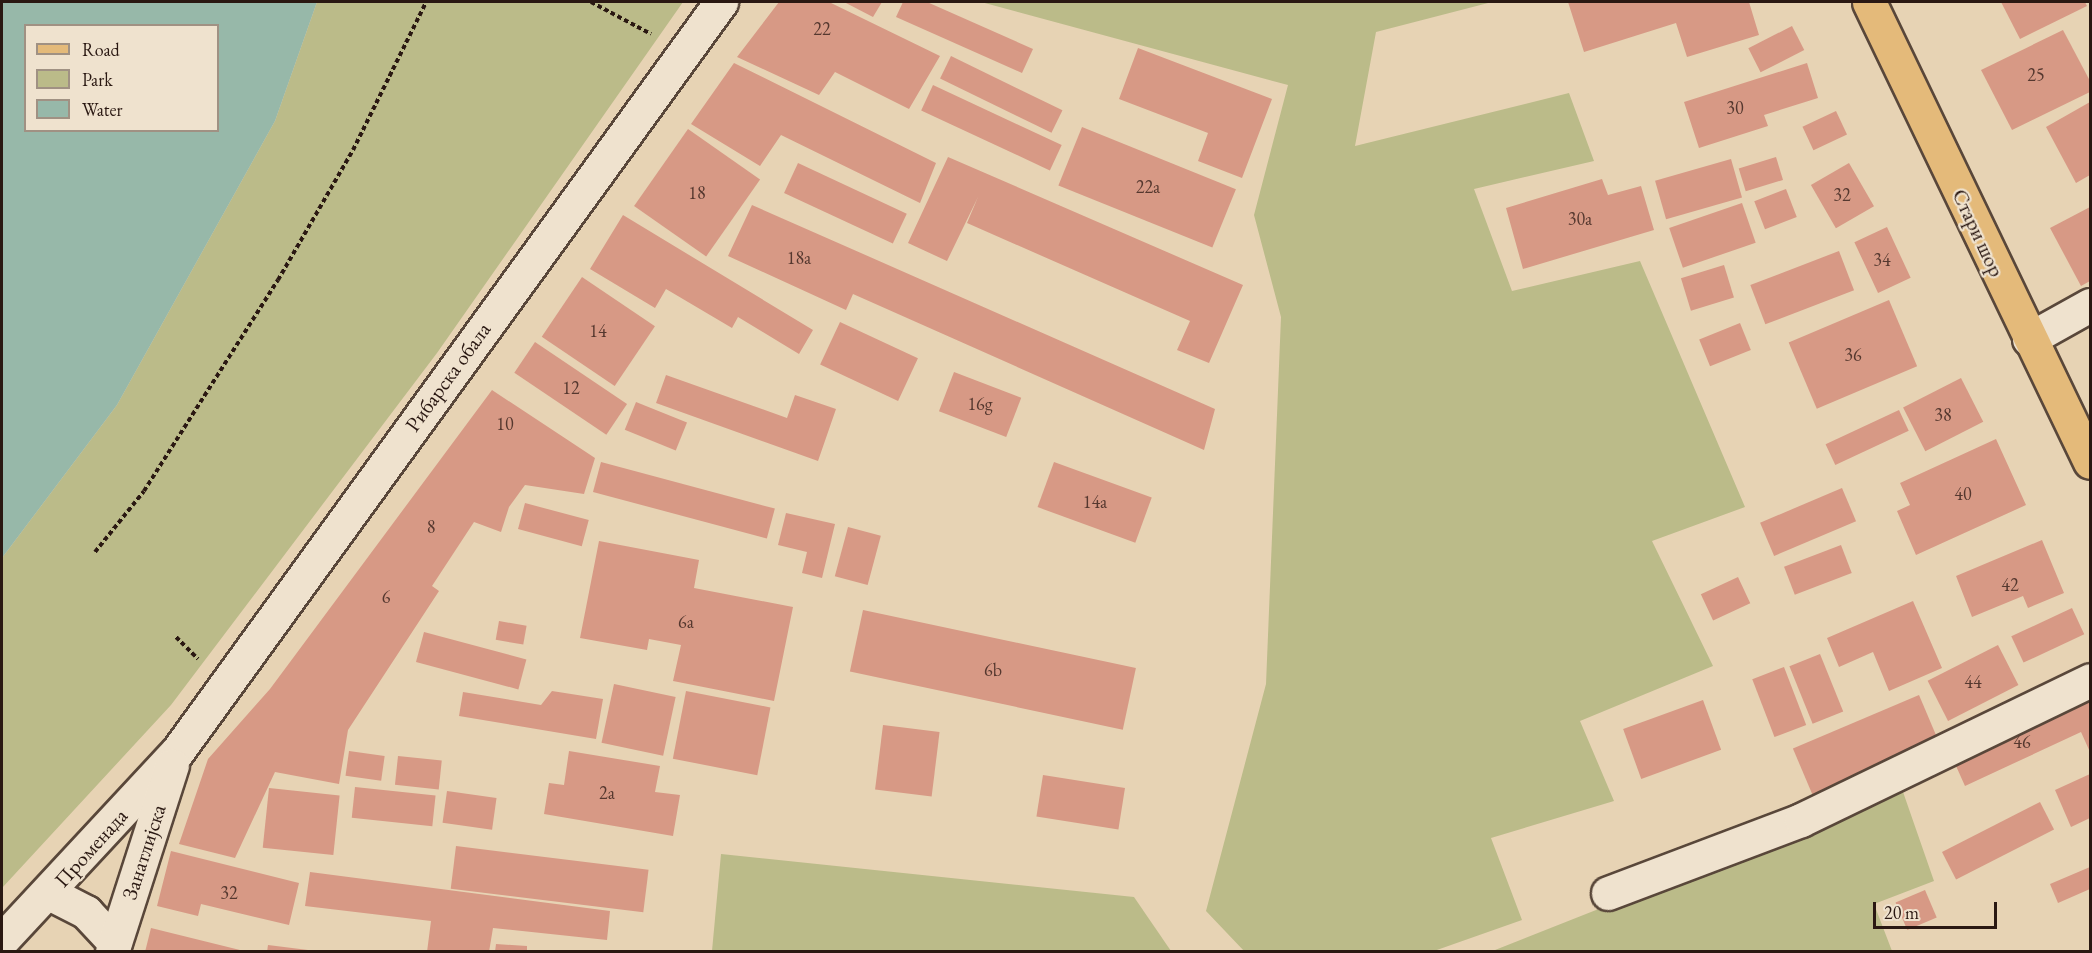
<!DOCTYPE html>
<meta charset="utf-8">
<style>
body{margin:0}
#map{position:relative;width:2092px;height:953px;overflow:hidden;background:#e7d3b4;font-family:"EB Garamond",serif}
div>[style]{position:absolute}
.green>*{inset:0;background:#bbbb89}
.water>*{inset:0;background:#97b8a9}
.building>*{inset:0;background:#d79985;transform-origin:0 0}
.path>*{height:4px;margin-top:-2px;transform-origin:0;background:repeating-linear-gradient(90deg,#2a1812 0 4.5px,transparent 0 7.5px)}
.roads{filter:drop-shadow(2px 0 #59473a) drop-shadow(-2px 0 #59473a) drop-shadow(0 2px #59473a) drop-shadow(0 -2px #59473a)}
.minor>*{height:33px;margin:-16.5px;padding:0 16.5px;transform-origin:16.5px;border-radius:16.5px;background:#efe2ce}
.major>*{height:33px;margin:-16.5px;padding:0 16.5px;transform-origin:16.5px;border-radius:16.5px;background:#e4ba7a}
span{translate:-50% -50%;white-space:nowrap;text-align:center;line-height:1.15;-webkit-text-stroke:4.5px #efe2ce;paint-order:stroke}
.number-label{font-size:18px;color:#55382f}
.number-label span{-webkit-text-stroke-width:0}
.street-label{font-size:21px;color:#2a1812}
.frame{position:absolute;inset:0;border:3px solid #2a1812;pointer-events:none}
.legend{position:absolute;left:24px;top:24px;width:195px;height:108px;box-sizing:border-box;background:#efe2ce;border:2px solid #a09183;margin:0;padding:8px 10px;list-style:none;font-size:18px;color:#2a1812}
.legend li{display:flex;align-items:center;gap:12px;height:30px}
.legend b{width:30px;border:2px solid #a09183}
.scale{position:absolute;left:1873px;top:902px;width:124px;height:27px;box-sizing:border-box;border:3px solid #2a1812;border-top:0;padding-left:8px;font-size:18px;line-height:21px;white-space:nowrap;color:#2a1812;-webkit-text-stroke:4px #efe2ce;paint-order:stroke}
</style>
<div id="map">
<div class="green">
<div style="clip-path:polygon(317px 2px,683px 2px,437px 353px,171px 705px,2px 888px,2px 558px,117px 405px,275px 121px)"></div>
<div style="clip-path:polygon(981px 2px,1492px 2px,1376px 32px,1355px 146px,1569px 93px,1594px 161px,1474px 189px,1512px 291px,1640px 261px,1745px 507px,1652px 541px,1713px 666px,1580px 721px,1614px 801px,1491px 838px,1522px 920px,1434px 951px,1245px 952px,1206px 911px,1266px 684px,1281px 317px,1254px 215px,1288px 85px)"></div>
<div style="clip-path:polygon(1902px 789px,1934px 881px,1874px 904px,1892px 951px,1490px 952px)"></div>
<div style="clip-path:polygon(721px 854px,1134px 897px,1171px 951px,712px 951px)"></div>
</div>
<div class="water">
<div style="clip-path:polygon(evenodd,2px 2px,317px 2px,275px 121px,117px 405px,2px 558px,2px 2px,26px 26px,218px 26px,218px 130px,26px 130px,26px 26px)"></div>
</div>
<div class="building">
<div style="clip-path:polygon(779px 2px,829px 2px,940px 56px,909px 109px,835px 72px,819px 95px,737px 57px)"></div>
<div style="clip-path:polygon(844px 2px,882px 2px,873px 17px)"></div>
<div style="clip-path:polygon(903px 2px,927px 2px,1033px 49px,1022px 73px,896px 17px)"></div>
<div style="clip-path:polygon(1568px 2px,1749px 2px,1759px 35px,1687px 57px,1676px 23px,1584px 52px)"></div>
<div style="clip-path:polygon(2001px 2px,2085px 2px,2087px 6px,2020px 39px)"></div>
<div style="left:1792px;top:26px;width:27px;height:49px;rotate:63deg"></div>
<div style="clip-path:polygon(2063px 30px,2090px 81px,2090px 92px,2012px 130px,1981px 70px)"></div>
<div style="clip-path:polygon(1138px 48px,1272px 99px,1242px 178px,1198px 161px,1208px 133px,1119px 99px)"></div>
<div style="left:951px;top:56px;width:124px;height:25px;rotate:26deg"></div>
<div style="clip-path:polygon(734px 63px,936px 163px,920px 203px,781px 135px,760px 166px,691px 124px)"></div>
<div style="clip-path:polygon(1807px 63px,1818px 98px,1764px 115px,1768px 126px,1699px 148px,1684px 102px)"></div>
<div style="left:933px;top:85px;width:142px;height:28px;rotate:25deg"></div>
<div style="clip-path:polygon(2090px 102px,2090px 175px,2076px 183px,2046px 127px)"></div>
<div style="left:1836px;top:111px;width:26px;height:37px;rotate:65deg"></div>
<div style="left:1082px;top:127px;width:166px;height:63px;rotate:22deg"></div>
<div style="left:688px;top:129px;width:88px;height:94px;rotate:35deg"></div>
<div style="clip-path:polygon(948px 157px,1243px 285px,1209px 363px,1177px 350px,1190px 321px,967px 223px,978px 197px,947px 261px,908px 243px)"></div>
<div style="left:1776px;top:157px;width:24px;height:39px;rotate:73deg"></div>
<div style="left:1731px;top:159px;width:40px;height:79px;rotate:74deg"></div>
<div style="left:798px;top:163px;width:120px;height:33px;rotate:25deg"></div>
<div style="left:1849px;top:163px;width:50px;height:44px;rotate:60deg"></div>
<div style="clip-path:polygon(1602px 179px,1608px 195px,1641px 186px,1654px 230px,1523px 269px,1506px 208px)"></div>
<div style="left:1786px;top:189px;width:30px;height:34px;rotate:69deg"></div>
<div style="left:1742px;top:203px;width:42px;height:77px;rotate:71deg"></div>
<div style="clip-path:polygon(752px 205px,1215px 409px,1204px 450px,853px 294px,846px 310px,728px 256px)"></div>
<div style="clip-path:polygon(2090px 207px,2090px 281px,2081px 286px,2050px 228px)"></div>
<div style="clip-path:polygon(623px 215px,813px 330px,799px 354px,738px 317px,732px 328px,666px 289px,655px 308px,590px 269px)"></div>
<div style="left:1887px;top:227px;width:56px;height:36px;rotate:65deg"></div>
<div style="left:1839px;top:251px;width:42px;height:95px;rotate:69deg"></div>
<div style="left:1724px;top:265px;width:34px;height:45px;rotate:73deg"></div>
<div style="left:582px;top:277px;width:88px;height:72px;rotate:34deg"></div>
<div style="left:1889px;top:300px;width:72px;height:109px;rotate:67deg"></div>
<div style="left:840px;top:322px;width:86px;height:47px;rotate:25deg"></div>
<div style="left:1740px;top:323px;width:29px;height:44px;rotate:68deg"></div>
<div style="left:535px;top:342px;width:111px;height:37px;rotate:34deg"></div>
<div style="left:954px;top:372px;width:72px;height:42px;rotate:21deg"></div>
<div style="clip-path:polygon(666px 375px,787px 418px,795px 395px,836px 409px,818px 461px,656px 403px)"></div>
<div style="left:1961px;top:378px;width:49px;height:65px;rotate:63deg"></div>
<div style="clip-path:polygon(492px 390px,595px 458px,584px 494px,525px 485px,509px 507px,501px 532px,474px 522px,432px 586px,439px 591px,348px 730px,339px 784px,275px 772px,235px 858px,179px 844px,208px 759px,270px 689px)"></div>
<div style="left:636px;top:402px;width:55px;height:30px;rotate:22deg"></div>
<div style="left:1899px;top:410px;width:23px;height:81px;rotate:65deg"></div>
<div style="clip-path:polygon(1996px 439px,2026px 505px,1916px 555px,1897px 511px,1910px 505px,1900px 483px)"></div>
<div style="left:601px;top:462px;width:180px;height:31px;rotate:15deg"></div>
<div style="left:1054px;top:462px;width:104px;height:48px;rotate:20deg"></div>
<div style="left:1842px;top:488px;width:36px;height:89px;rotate:67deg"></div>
<div style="left:525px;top:503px;width:66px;height:27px;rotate:15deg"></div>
<div style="clip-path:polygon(786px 513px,835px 524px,822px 578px,802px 573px,807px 552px,778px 545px)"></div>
<div style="left:848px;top:527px;width:34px;height:51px;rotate:15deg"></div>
<div style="clip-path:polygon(2042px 540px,2064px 593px,2028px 608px,2023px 596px,1972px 617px,1956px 576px)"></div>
<div style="clip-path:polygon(599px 541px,699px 560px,694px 588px,793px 607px,774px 701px,673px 681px,681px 645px,649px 639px,647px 650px,580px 638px)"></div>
<div style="left:1841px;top:545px;width:30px;height:61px;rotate:69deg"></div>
<div style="left:1738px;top:577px;width:29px;height:41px;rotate:65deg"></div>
<div style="clip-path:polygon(1913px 601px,1942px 668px,1889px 691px,1873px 652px,1839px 667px,1827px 638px)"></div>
<div style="left:2072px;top:608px;width:29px;height:67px;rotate:65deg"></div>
<div style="left:863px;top:610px;width:279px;height:63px;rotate:12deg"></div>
<div style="left:499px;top:621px;width:28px;height:19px;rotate:10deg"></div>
<div style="left:424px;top:632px;width:106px;height:31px;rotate:15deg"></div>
<div style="left:1998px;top:645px;width:45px;height:79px;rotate:63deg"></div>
<div style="left:1820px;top:654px;width:62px;height:33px;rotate:68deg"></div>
<div style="left:1784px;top:667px;width:62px;height:34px;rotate:69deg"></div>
<div style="left:614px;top:684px;width:63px;height:60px;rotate:12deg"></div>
<div style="clip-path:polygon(552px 691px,603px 699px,596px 739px,459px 716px,463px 692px,541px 705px)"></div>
<div style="left:686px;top:691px;width:86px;height:69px;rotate:11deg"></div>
<div style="clip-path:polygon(2090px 691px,2090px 752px,2081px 732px,1965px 786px,1952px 757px)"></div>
<div style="left:1919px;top:695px;width:51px;height:137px;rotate:67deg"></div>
<div style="left:1703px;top:700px;width:53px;height:85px;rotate:70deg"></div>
<div style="left:883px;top:725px;width:57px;height:65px;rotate:7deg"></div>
<div style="left:349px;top:751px;width:36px;height:25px;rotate:8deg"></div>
<div style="clip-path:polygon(569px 751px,660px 766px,655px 792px,680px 795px,673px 836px,544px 814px,549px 783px,564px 785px)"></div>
<div style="left:398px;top:756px;width:44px;height:29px;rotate:6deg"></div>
<div style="clip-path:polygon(2090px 774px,2090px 818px,2071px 827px,2055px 790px)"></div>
<div style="left:1043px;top:775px;width:83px;height:42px;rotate:9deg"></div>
<div style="left:355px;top:787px;width:81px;height:31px;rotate:6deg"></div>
<div style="left:269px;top:788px;width:71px;height:60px;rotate:6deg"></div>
<div style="left:447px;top:791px;width:50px;height:32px;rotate:8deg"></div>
<div style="left:2040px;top:802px;width:31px;height:110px;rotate:63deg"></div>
<div style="left:456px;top:846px;width:194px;height:43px;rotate:7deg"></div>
<div style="clip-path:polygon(171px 851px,299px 883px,289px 925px,201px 904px,198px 916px,157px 906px)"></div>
<div style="clip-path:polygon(2090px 867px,2090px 889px,2058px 903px,2050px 884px)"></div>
<div style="clip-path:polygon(310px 872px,610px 911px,607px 940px,493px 928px,489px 952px,427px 952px,431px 921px,305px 906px)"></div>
<div style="left:1925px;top:890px;width:30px;height:32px;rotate:67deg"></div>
<div style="clip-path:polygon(151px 928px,244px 951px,243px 952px,145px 952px)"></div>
<div style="clip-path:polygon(496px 944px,527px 946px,527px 952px,495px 952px)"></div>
<div style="clip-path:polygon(268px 945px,308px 950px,308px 952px,267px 952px)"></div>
</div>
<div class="path">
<div style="left:591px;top:2px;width:68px;rotate:28.1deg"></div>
<div style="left:95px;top:552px;width:78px;rotate:-51.2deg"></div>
<div style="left:144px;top:491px;width:250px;rotate:-57.6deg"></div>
<div style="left:278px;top:280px;width:150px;rotate:-60deg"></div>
<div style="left:353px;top:150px;width:165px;rotate:-63.7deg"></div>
<div style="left:176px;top:637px;width:31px;rotate:45deg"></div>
</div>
<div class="roads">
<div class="minor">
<div style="left:2029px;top:339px;width:70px;rotate:-29.1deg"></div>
<div style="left:49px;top:893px;width:42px;rotate:27.2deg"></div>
<div style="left:86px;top:912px;width:42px;rotate:46.9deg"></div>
<div style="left:1608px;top:893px;width:206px;rotate:-20.7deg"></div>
<div style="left:1801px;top:820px;width:321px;rotate:-25.8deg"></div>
<div style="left:2px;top:940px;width:257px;rotate:-47.1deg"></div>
<div style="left:177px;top:752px;width:927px;rotate:-54.05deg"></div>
<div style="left:112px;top:952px;width:196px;rotate:-72.2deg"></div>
</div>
<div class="major">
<div style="left:1869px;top:2px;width:510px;rotate:64.34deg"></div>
</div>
</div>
<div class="number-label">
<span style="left:822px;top:29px">22</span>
<span style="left:2036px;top:75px">25</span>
<span style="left:1735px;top:108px">30</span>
<span style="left:1148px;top:187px">22a</span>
<span style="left:697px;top:193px">18</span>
<span style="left:1842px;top:195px">32</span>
<span style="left:1580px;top:219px">30a</span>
<span style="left:799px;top:258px">18a</span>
<span style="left:1882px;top:260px">34</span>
<span style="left:598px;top:331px">14</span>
<span style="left:1853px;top:355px">36</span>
<span style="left:571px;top:388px">12</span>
<span style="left:980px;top:404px">16g</span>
<span style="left:1943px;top:415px">38</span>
<span style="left:505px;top:424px">10</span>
<span style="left:1963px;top:494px">40</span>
<span style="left:1095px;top:502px">14a</span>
<span style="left:431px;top:527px">8</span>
<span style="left:2010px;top:585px">42</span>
<span style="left:386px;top:597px">6</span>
<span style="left:686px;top:622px">6a</span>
<span style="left:993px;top:670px">6b</span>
<span style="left:1973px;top:682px">44</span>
<span style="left:2022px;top:742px">46</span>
<span style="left:607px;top:793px">2a</span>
<span style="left:229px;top:893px">32</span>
</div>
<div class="street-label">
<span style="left:1978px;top:233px;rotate:65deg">Стари шор</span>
<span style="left:448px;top:377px;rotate:-54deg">Рибарска обала</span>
<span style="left:91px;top:848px;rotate:-48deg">Променада</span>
<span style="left:144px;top:852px;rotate:-72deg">Занатлијска</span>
</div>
<div class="frame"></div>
<ul class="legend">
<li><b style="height:8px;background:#e4ba7a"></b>Road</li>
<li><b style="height:16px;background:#bbbb89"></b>Park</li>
<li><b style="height:16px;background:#97b8a9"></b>Water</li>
</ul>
<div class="scale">20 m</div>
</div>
